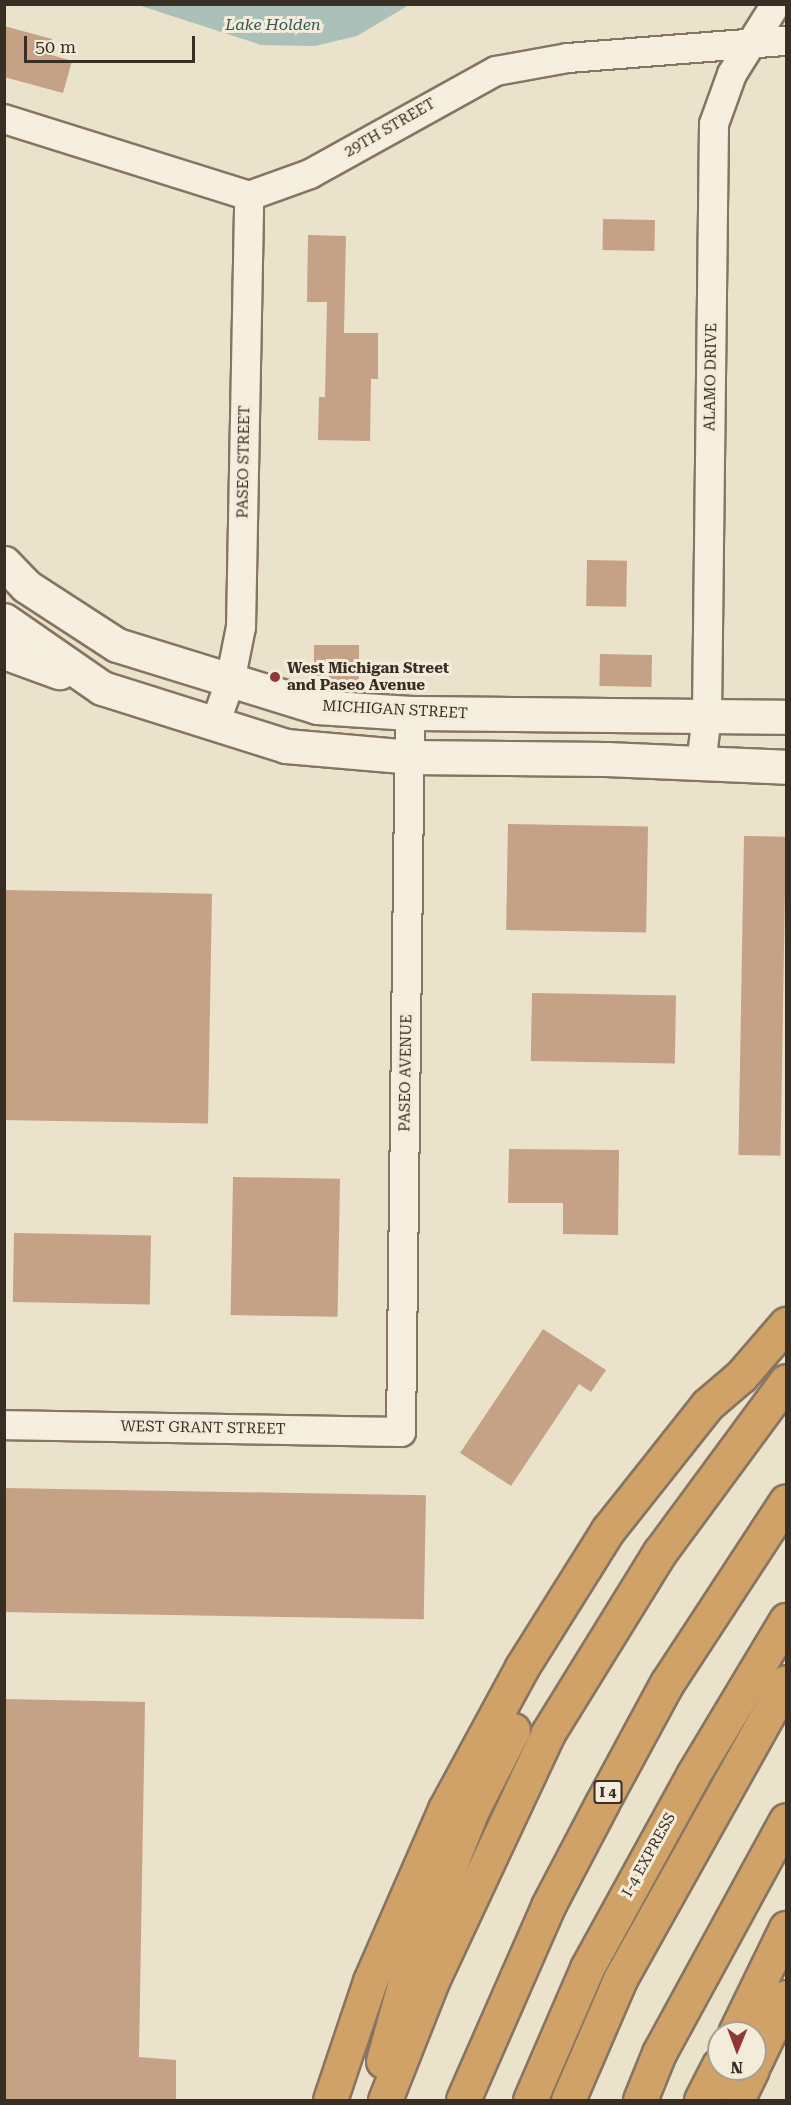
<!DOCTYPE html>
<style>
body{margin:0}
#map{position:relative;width:791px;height:2105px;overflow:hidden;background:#ebe2cc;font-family:"Roboto Serif",serif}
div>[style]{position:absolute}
.water>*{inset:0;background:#acc0ba}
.building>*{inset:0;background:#c5a186;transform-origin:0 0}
.roads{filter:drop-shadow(2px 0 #877561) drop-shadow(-2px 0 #877561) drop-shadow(0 2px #877561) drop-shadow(0 -2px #877561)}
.street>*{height:28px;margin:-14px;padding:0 14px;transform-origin:14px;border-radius:14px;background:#f6efdf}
.secondary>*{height:33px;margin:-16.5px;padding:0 16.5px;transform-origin:16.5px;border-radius:16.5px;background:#f6efdf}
.highway>*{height:33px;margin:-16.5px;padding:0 16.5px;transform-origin:16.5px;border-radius:16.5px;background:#d0a267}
.dots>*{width:16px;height:16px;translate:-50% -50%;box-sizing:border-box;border:3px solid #f3ecdb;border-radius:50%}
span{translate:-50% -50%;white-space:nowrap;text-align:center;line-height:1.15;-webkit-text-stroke:6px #f3ecdb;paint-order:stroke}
.shield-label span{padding:2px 4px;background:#f3ecdb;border:2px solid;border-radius:4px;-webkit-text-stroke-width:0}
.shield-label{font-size:14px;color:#392e23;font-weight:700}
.street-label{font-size:15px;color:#392e23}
.poi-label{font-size:15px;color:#392e23;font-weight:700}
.left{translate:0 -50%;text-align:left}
.water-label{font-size:16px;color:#345755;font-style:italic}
.frame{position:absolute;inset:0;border:6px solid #392e23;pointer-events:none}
.north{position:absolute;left:707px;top:2021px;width:60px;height:60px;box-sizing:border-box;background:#f3ecdb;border:2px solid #a9a091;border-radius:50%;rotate:181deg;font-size:16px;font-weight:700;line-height:24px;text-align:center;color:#392e23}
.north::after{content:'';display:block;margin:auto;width:21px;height:27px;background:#903738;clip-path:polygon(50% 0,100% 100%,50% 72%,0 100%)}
.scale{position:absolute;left:24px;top:36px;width:171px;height:27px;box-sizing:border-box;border:3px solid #392e23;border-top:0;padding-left:8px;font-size:18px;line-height:21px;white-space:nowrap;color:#392e23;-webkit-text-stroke:4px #f3ecdb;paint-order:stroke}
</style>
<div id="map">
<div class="water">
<div style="clip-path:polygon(138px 5px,409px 5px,357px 36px,315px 46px,261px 45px)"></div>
</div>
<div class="building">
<div style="clip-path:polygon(4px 26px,52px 39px,48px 54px,72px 61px,63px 93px,4px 77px)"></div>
<div style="left:603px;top:219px;width:52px;height:31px;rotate:1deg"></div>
<div style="clip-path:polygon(308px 235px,346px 236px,344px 333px,378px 333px,378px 379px,371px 379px,370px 441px,318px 440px,319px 397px,325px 397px,327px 302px,307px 302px)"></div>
<div style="left:587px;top:560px;width:40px;height:46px;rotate:1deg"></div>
<div style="left:314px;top:645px;width:45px;height:37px"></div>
<div style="left:600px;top:654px;width:52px;height:32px;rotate:1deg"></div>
<div style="left:508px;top:824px;width:140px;height:106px;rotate:1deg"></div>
<div style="left:744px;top:836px;width:42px;height:319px;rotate:1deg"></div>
<div style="left:4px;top:890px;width:208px;height:230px;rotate:1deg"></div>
<div style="left:532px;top:993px;width:144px;height:68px;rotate:1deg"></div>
<div style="clip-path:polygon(509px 1149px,619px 1150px,618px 1235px,563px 1234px,563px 1203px,508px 1203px)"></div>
<div style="left:233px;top:1177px;width:107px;height:138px;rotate:1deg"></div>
<div style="left:14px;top:1233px;width:137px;height:69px;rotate:1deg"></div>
<div style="clip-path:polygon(543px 1329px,606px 1370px,591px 1392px,579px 1384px,511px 1486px,460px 1453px)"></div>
<div style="left:4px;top:1488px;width:422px;height:124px;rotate:1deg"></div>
<div style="clip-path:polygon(4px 1699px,145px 1702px,139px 2057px,176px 2060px,176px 2100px,4px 2100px)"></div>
</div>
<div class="roads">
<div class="street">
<div style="left:4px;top:119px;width:257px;rotate:17.4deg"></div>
<div style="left:249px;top:196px;width:65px;rotate:-19.8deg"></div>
<div style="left:310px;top:174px;width:213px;rotate:-29deg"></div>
<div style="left:496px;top:71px;width:73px;rotate:-10.2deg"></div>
<div style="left:568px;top:58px;width:219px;rotate:-4.5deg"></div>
<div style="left:215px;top:724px;width:45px;rotate:-70.3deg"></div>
<div style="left:230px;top:682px;width:56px;rotate:-78.7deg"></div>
<div style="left:241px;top:627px;width:431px;rotate:-88.9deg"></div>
<div style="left:701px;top:765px;width:50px;rotate:-83.2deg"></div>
<div style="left:707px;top:715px;width:591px;rotate:-89.32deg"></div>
<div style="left:714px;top:124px;width:53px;rotate:-70.2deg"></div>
<div style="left:732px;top:74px;width:83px;rotate:-57.8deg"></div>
<div style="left:4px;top:1425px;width:397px;rotate:1deg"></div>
<div style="left:401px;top:1432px;width:719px;rotate:-89.28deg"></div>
</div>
<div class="secondary">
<div style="left:4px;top:563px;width:32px;rotate:46deg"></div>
<div style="left:26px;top:586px;width:108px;rotate:33deg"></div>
<div style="left:117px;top:645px;width:209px;rotate:17.2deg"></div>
<div style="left:317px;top:707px;width:93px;rotate:3.7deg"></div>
<div style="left:410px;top:713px;width:376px;rotate:0.6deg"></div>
<div style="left:4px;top:620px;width:119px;rotate:34.8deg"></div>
<div style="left:102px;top:688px;width:193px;rotate:17.5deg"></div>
<div style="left:286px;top:746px;width:125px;rotate:5deg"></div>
<div style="left:411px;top:757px;width:195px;rotate:0.6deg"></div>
<div style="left:606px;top:759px;width:180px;rotate:2.5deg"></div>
<div style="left:4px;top:652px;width:59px;rotate:20deg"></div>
</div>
<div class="highway">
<div style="left:735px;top:2033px;width:117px;rotate:-64.1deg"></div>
<div style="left:383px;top:2061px;width:98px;rotate:-74.5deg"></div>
<div style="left:409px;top:1967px;width:169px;rotate:-68.1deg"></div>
<div style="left:472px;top:1810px;width:90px;rotate:-62.9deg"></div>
<div style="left:755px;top:2062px;width:72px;rotate:-64.5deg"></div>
<div style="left:330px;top:2100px;width:126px;rotate:-71.4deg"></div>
<div style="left:370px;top:1981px;width:188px;rotate:-66.4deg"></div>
<div style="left:445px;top:1809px;width:162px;rotate:-61.5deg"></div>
<div style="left:522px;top:1667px;width:162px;rotate:-57.9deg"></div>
<div style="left:608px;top:1530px;width:159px;rotate:-51.6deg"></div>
<div style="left:707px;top:1405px;width:45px;rotate:-40.5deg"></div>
<div style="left:741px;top:1376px;width:69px;rotate:-49.1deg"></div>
<div style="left:385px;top:2100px;width:128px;rotate:-68.4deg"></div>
<div style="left:432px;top:1981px;width:274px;rotate:-64.9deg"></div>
<div style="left:548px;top:1733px;width:213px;rotate:-58.3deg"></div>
<div style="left:660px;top:1552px;width:212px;rotate:-53.6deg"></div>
<div style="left:463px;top:2100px;width:212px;rotate:-66.3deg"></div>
<div style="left:548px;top:1906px;width:116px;rotate:-62.3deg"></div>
<div style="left:602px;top:1803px;width:136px;rotate:-61.6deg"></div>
<div style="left:667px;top:1683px;width:217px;rotate:-56.8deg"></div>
<div style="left:530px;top:2100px;width:144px;rotate:-66.6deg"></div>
<div style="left:587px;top:1968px;width:220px;rotate:-61.2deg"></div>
<div style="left:693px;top:1775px;width:181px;rotate:-59deg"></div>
<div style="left:568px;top:2100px;width:132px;rotate:-66.7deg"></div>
<div style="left:620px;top:1979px;width:340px;rotate:-60.8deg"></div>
<div style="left:640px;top:2100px;width:51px;rotate:-68deg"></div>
<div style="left:659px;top:2053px;width:265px;rotate:-61.4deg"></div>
<div style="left:701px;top:2100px;width:39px;rotate:-63deg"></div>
<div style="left:737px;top:2100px;width:34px;rotate:-64deg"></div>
</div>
</div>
<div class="dots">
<div style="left:275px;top:677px;background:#903738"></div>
</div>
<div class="shield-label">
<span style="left:608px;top:1792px">I 4</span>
</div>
<div class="street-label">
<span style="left:390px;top:128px;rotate:-30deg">29TH STREET</span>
<span style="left:711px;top:377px;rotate:-89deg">ALAMO DRIVE</span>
<span style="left:244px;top:462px;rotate:-89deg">PASEO STREET</span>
<span style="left:395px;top:710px;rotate:3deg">MICHIGAN STREET</span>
<span style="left:406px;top:1073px;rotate:-89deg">PASEO AVENUE</span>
<span style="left:203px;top:1428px;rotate:1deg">WEST GRANT STREET</span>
<span style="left:649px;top:1855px;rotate:-61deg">I-4 EXPRESS</span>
</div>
<div class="poi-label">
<span class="left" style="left:287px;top:677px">West Michigan Street<br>and Paseo Avenue</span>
</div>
<div class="water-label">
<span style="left:273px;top:25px">Lake Holden</span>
</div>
<div class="frame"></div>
<div class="north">N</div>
<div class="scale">50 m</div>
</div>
